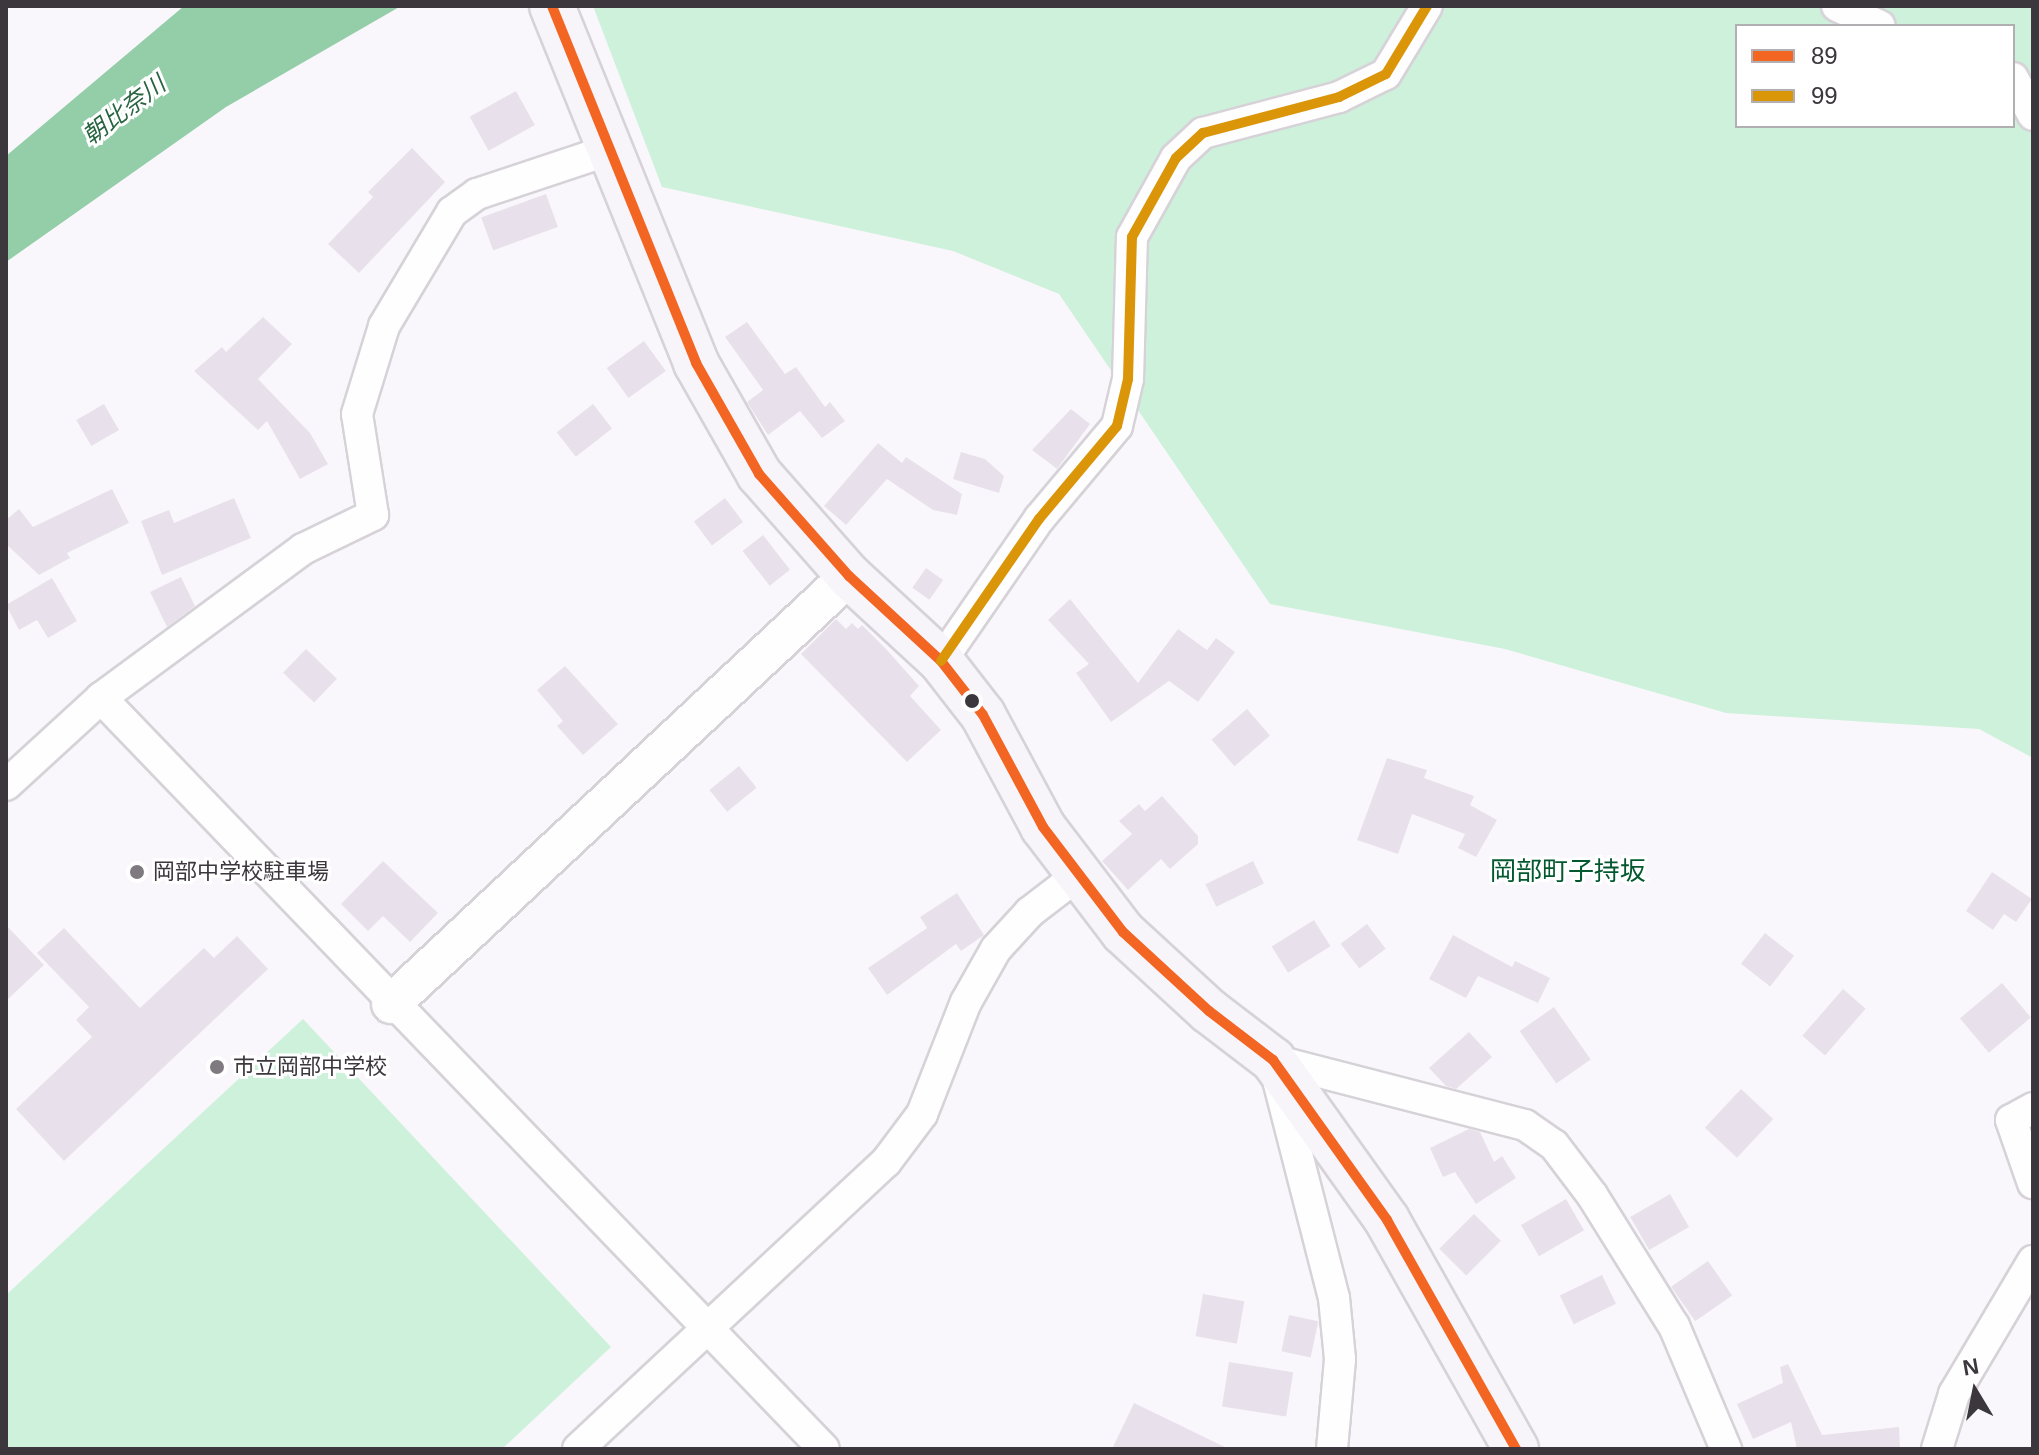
<!DOCTYPE html>
<meta charset="utf-8">
<style>
body{margin:0}
#map{position:relative;width:2039px;height:1455px;overflow:hidden;background:#faf7fc;font-family:Helvetica,"Noto Sans JP",sans-serif}
div>[style]{position:absolute}
.green>*{inset:0;background:#cdf1da}
.water>*{inset:0;background:#94cea9}
.building>*{inset:0;background:#e8e1ec;transform-origin:0 0}
.roads{filter:drop-shadow(2px 0 #d6d2d8) drop-shadow(-2px 0 #d6d2d8) drop-shadow(0 2px #d6d2d8) drop-shadow(0 -2px #d6d2d8)}
.minor>*{height:30px;margin:-15px;padding:0 15px;transform-origin:15px;border-radius:15px;background:#fefeff}
.tertiary>*{height:38px;margin:-19px;padding:0 19px;transform-origin:19px;border-radius:19px;background:#fefeff}
.primary>*{height:44px;margin:-22px;padding:0 22px;transform-origin:22px;border-radius:22px;background:#f8f5fa}
.bus-1>*{height:10px;margin:-5px;padding:0 5px;transform-origin:5px;border-radius:5px;background:#f26522}
.bus-2>*{height:10px;margin:-5px;padding:0 5px;transform-origin:5px;border-radius:5px;background:#db9509}
.dots>*{width:22px;height:22px;translate:-50% -50%;box-sizing:border-box;border:4px solid #fff;border-radius:50%}
span{translate:-50% -50%;white-space:nowrap;text-align:center;line-height:1.15;-webkit-text-stroke:6px #fff;paint-order:stroke}
.poi-label{font-size:22px;color:#3b373d}
.left{translate:0 -50%;text-align:left}
.water-label{font-size:24px;color:#27643f;font-style:italic}
.quarter-label{font-size:26px;color:#04582f}
.frame{position:absolute;inset:0;border:8px solid #3b373d;pointer-events:none}
.legend{position:absolute;left:1735px;top:24px;width:280px;height:104px;box-sizing:border-box;background:#fff;border:2px solid #b1afb1;margin:0;padding:10px 14px;list-style:none;font-size:24px;color:#3b373d}
.legend li{display:flex;align-items:center;gap:16px;height:40px}
.legend b{width:40px;border:2px solid #b1afb1}
.north{position:absolute;left:1935px;top:1351px;width:80px;height:80px;-webkit-text-stroke:6px #fff;paint-order:stroke;rotate:350deg;font-size:22px;font-weight:700;line-height:32px;text-align:center;color:#3b373d}
.north::after{content:'';display:block;margin:auto;width:28px;height:36px;background:#3b373d;clip-path:polygon(50% 0,100% 100%,50% 72%,0 100%)}
</style>
<div id="map">
<div class="green">
<div style="clip-path:polygon(evenodd,593px 6px,2033px 6px,2033px 758px,1979px 729px,1726px 713px,1505px 649px,1270px 604px,1059px 294px,953px 251px,662px 187px,593px 6px,1737px 26px,2013px 26px,2013px 126px,1737px 126px,1737px 26px)"></div>
<div style="clip-path:polygon(303px 1019px,611px 1347px,502px 1449px,6px 1449px,6px 1295px)"></div>
</div>
<div class="water">
<div style="clip-path:polygon(184px 6px,401px 6px,226px 107px,6px 262px,6px 156px)"></div>
</div>
<div class="building">
<div style="left:516px;top:91px;width:39px;height:53px;rotate:61deg"></div>
<div style="clip-path:polygon(412px 148px,445px 182px,359px 273px,328px 244px,373px 197px,368px 192px)"></div>
<div style="left:546px;top:194px;width:35px;height:69px;rotate:70deg"></div>
<div style="clip-path:polygon(263px 317px,292px 344px,258px 379px,310px 433px,328px 464px,300px 479px,267px 421px,258px 430px,194px 371px,222px 347px,226px 352px)"></div>
<div style="clip-path:polygon(747px 322px,785px 374px,796px 367px,825px 407px,830px 402px,845px 421px,822px 438px,800px 411px,768px 435px,747px 402px,763px 390px,725px 337px)"></div>
<div style="left:644px;top:341px;width:37px;height:46px;rotate:54deg"></div>
<div style="left:104px;top:404px;width:30px;height:32px;rotate:60deg"></div>
<div style="left:593px;top:404px;width:31px;height:46px;rotate:52deg"></div>
<div style="clip-path:polygon(1071px 409px,1090px 424px,1057px 469px,1032px 450px)"></div>
<div style="clip-path:polygon(878px 443px,902px 463px,906px 457px,962px 494px,957px 515px,933px 510px,887px 479px,846px 525px,824px 506px)"></div>
<div style="clip-path:polygon(961px 452px,985px 459px,1004px 476px,999px 493px,953px 479px)"></div>
<div style="clip-path:polygon(112px 489px,129px 523px,67px 553px,70px 558px,39px 575px,6px 544px,6px 520px,19px 509px,33px 527px)"></div>
<div style="clip-path:polygon(234px 498px,251px 538px,162px 575px,141px 521px,169px 510px,174px 523px)"></div>
<div style="left:725px;top:498px;width:30px;height:39px;rotate:53deg"></div>
<div style="left:763px;top:535px;width:44px;height:26px;rotate:52deg"></div>
<div style="left:926px;top:568px;width:21px;height:24px;rotate:35deg"></div>
<div style="clip-path:polygon(181px 577px,195px 606px,167px 627px,150px 592px)"></div>
<div style="clip-path:polygon(52px 578px,77px 621px,48px 638px,37px 620px,19px 630px,6px 605px)"></div>
<div style="clip-path:polygon(1070px 599px,1138px 683px,1178px 629px,1207px 650px,1216px 638px,1235px 652px,1198px 702px,1169px 681px,1111px 722px,1076px 673px,1089px 664px,1048px 620px)"></div>
<div style="clip-path:polygon(836px 619px,846px 629px,852px 623px,858px 629px,862px 625px,886px 649px,919px 686px,910px 696px,941px 730px,907px 762px,801px 654px)"></div>
<div style="left:306px;top:649px;width:43px;height:33px;rotate:44deg"></div>
<div style="clip-path:polygon(565px 666px,618px 724px,583px 755px,557px 726px,563px 721px,537px 690px)"></div>
<div style="left:1247px;top:709px;width:35px;height:47px;rotate:49deg"></div>
<div style="clip-path:polygon(1387px 758px,1427px 770px,1424px 778px,1474px 796px,1470px 805px,1497px 820px,1476px 857px,1458px 848px,1465px 834px,1412px 814px,1398px 854px,1357px 840px)"></div>
<div style="left:739px;top:766px;width:28px;height:38px;rotate:51deg"></div>
<div style="clip-path:polygon(1162px 796px,1198px 836px,1198px 844px,1170px 869px,1161px 859px,1128px 890px,1102px 861px,1132px 834px,1119px 821px,1139px 804px,1145px 811px)"></div>
<div style="clip-path:polygon(383px 861px,438px 913px,410px 942px,383px 916px,368px 931px,341px 904px)"></div>
<div style="left:1253px;top:861px;width:25px;height:53px;rotate:64deg"></div>
<div style="clip-path:polygon(1992px 872px,2032px 899px,2016px 922px,2004px 914px,1993px 930px,1966px 911px)"></div>
<div style="clip-path:polygon(957px 893px,984px 935px,961px 951px,956px 944px,887px 995px,868px 968px,927px 928px,920px 917px)"></div>
<div style="left:1314px;top:920px;width:31px;height:50px;rotate:58deg"></div>
<div style="left:1367px;top:924px;width:31px;height:33px;rotate:53deg"></div>
<div style="clip-path:polygon(6px 925px,44px 965px,6px 1001px)"></div>
<div style="clip-path:polygon(64px 928px,140px 1008px,204px 948px,214px 958px,237px 936px,268px 969px,64px 1161px,16px 1109px,92px 1037px,76px 1020px,89px 1007px,37px 953px)"></div>
<div style="left:1765px;top:933px;width:37px;height:39px;rotate:38deg"></div>
<div style="clip-path:polygon(1453px 935px,1512px 967px,1515px 961px,1550px 978px,1538px 1003px,1478px 976px,1466px 998px,1429px 979px)"></div>
<div style="left:2002px;top:983px;width:45px;height:55px;rotate:50deg"></div>
<div style="left:1843px;top:989px;width:30px;height:62px;rotate:41deg"></div>
<div style="left:1554px;top:1007px;width:64px;height:42px;rotate:55deg"></div>
<div style="clip-path:polygon(1469px 1032px,1492px 1057px,1456px 1089px,1446px 1086px,1429px 1068px)"></div>
<div style="left:1741px;top:1089px;width:44px;height:53px;rotate:43deg"></div>
<div style="clip-path:polygon(1469px 1129px,1480px 1132px,1494px 1162px,1502px 1156px,1516px 1178px,1476px 1204px,1455px 1172px,1443px 1177px,1430px 1148px)"></div>
<div style="left:1670px;top:1194px;width:38px;height:46px;rotate:60deg"></div>
<div style="left:1566px;top:1199px;width:36px;height:52px;rotate:60deg"></div>
<div style="left:1474px;top:1214px;width:38px;height:49px;rotate:45deg"></div>
<div style="left:1708px;top:1261px;width:42px;height:45px;rotate:55deg"></div>
<div style="left:1602px;top:1275px;width:32px;height:47px;rotate:64deg"></div>
<div style="left:1203px;top:1294px;width:42px;height:43px;rotate:10deg"></div>
<div style="left:1289px;top:1315px;width:30px;height:37px;rotate:12deg"></div>
<div style="left:1229px;top:1362px;width:65px;height:45px;rotate:9deg"></div>
<div style="clip-path:polygon(1788px 1364px,1822px 1435px,1899px 1427px,1900px 1449px,1797px 1449px,1791px 1422px,1753px 1439px,1737px 1404px,1783px 1383px,1780px 1367px)"></div>
<div style="clip-path:polygon(1134px 1403px,1229px 1449px,1112px 1449px)"></div>
</div>
<div class="roads">
<div class="minor">
<div style="left:1837px;top:6px;width:47px;rotate:24.9deg"></div>
<div style="left:2013px;top:78px;width:42px;rotate:61.6deg"></div>
<div style="left:941px;top:661px;width:173px;rotate:-55.4deg"></div>
<div style="left:1039px;top:519px;width:121px;rotate:-50deg"></div>
<div style="left:1117px;top:426px;width:48px;rotate:-76.8deg"></div>
<div style="left:1128px;top:379px;width:142px;rotate:-88.4deg"></div>
<div style="left:1132px;top:237px;width:90px;rotate:-60.9deg"></div>
<div style="left:1176px;top:158px;width:37px;rotate:-43deg"></div>
<div style="left:1203px;top:133px;width:141px;rotate:-14.8deg"></div>
<div style="left:1339px;top:97px;width:52px;rotate:-26.1deg"></div>
<div style="left:1386px;top:74px;width:79px;rotate:-58.9deg"></div>
<div style="left:101px;top:698px;width:1042px;rotate:46.09deg"></div>
<div style="left:6px;top:785px;width:129px;rotate:-42.5deg"></div>
<div style="left:101px;top:698px;width:251px;rotate:-36.4deg"></div>
<div style="left:303px;top:549px;width:78px;rotate:-25.9deg"></div>
<div style="left:373px;top:515px;width:102px;rotate:-99deg"></div>
<div style="left:357px;top:414px;width:92px;rotate:-72.9deg"></div>
<div style="left:384px;top:326px;width:133px;rotate:-59.2deg"></div>
<div style="left:452px;top:212px;width:31px;rotate:-36deg"></div>
<div style="left:477px;top:194px;width:142px;rotate:-18.4deg"></div>
<div style="left:2033px;top:1108px;width:25px;rotate:151deg"></div>
<div style="left:2011px;top:1120px;width:67px;rotate:70.8deg"></div>
<div style="left:578px;top:1449px;width:421px;rotate:-43deg"></div>
<div style="left:886px;top:1162px;width:60px;rotate:-53.1deg"></div>
<div style="left:922px;top:1114px;width:120px;rotate:-68.6deg"></div>
<div style="left:966px;top:1002px;width:61px;rotate:-60.5deg"></div>
<div style="left:996px;top:949px;width:50px;rotate:-47.4deg"></div>
<div style="left:1030px;top:912px;width:59px;rotate:-37.5deg"></div>
<div style="left:1332px;top:1449px;width:90px;rotate:-84.9deg"></div>
<div style="left:1340px;top:1359px;width:61px;rotate:-95.6deg"></div>
<div style="left:1334px;top:1298px;width:246px;rotate:-104.4deg"></div>
<div style="left:1273px;top:1060px;width:260px;rotate:14.5deg"></div>
<div style="left:1525px;top:1125px;width:35px;rotate:35deg"></div>
<div style="left:1554px;top:1145px;width:63px;rotate:52.8deg"></div>
<div style="left:1592px;top:1195px;width:155px;rotate:58deg"></div>
<div style="left:1674px;top:1326px;width:134px;rotate:67.1deg"></div>
<div style="left:1937px;top:1449px;width:58px;rotate:-72.8deg"></div>
<div style="left:1954px;top:1394px;width:155px;rotate:-59.3deg"></div>
</div>
<div class="tertiary">
<div style="left:391px;top:1004px;width:627px;rotate:-43.06deg"></div>
</div>
<div class="primary">
<div style="left:552px;top:6px;width:385px;rotate:68deg"></div>
<div style="left:696px;top:363px;width:128px;rotate:60.4deg"></div>
<div style="left:759px;top:474px;width:136px;rotate:48.6deg"></div>
<div style="left:849px;top:576px;width:125px;rotate:42.7deg"></div>
<div style="left:941px;top:661px;width:68px;rotate:52.1deg"></div>
<div style="left:983px;top:715px;width:127px;rotate:61.8deg"></div>
<div style="left:1043px;top:827px;width:132px;rotate:52.7deg"></div>
<div style="left:1123px;top:932px;width:117px;rotate:42.6deg"></div>
<div style="left:1209px;top:1011px;width:81px;rotate:37.4deg"></div>
<div style="left:1273px;top:1060px;width:196px;rotate:54.5deg"></div>
<div style="left:1387px;top:1220px;width:263px;rotate:60.6deg"></div>
</div>
</div>
<div class="bus-1">
<div style="left:552px;top:6px;width:385px;rotate:68deg"></div>
<div style="left:696px;top:363px;width:128px;rotate:60.4deg"></div>
<div style="left:759px;top:474px;width:136px;rotate:48.6deg"></div>
<div style="left:849px;top:576px;width:125px;rotate:42.7deg"></div>
<div style="left:941px;top:661px;width:68px;rotate:52.1deg"></div>
<div style="left:983px;top:715px;width:127px;rotate:61.8deg"></div>
<div style="left:1043px;top:827px;width:132px;rotate:52.7deg"></div>
<div style="left:1123px;top:932px;width:117px;rotate:42.6deg"></div>
<div style="left:1209px;top:1011px;width:81px;rotate:37.4deg"></div>
<div style="left:1273px;top:1060px;width:196px;rotate:54.5deg"></div>
<div style="left:1387px;top:1220px;width:263px;rotate:60.6deg"></div>
</div>
<div class="bus-2">
<div style="left:941px;top:661px;width:173px;rotate:-55.4deg"></div>
<div style="left:1039px;top:519px;width:121px;rotate:-50deg"></div>
<div style="left:1117px;top:426px;width:48px;rotate:-76.8deg"></div>
<div style="left:1128px;top:379px;width:142px;rotate:-88.4deg"></div>
<div style="left:1132px;top:237px;width:90px;rotate:-60.9deg"></div>
<div style="left:1176px;top:158px;width:37px;rotate:-43deg"></div>
<div style="left:1203px;top:133px;width:141px;rotate:-14.8deg"></div>
<div style="left:1339px;top:97px;width:52px;rotate:-26.1deg"></div>
<div style="left:1386px;top:74px;width:79px;rotate:-58.9deg"></div>
</div>
<div class="dots">
<div style="left:972px;top:701px;background:#3b373d"></div>
<div style="left:137px;top:872px;background:#7e7a80"></div>
<div style="left:217px;top:1067px;background:#7e7a80"></div>
</div>
<div class="poi-label">
<span class="left" style="left:153px;top:872px">岡部中学校駐車場</span>
<span class="left" style="left:233px;top:1067px">市立岡部中学校</span>
</div>
<div class="water-label">
<span style="left:124px;top:110px;rotate:-37deg">朝比奈川</span>
</div>
<div class="quarter-label">
<span style="left:1568px;top:872px">岡部町子持坂</span>
</div>
<div class="frame"></div>
<ul class="legend">
<li><b style="height:10px;background:#f26522"></b>89</li>
<li><b style="height:10px;background:#db9509"></b>99</li>
</ul>
<div class="north">N</div>
</div>
